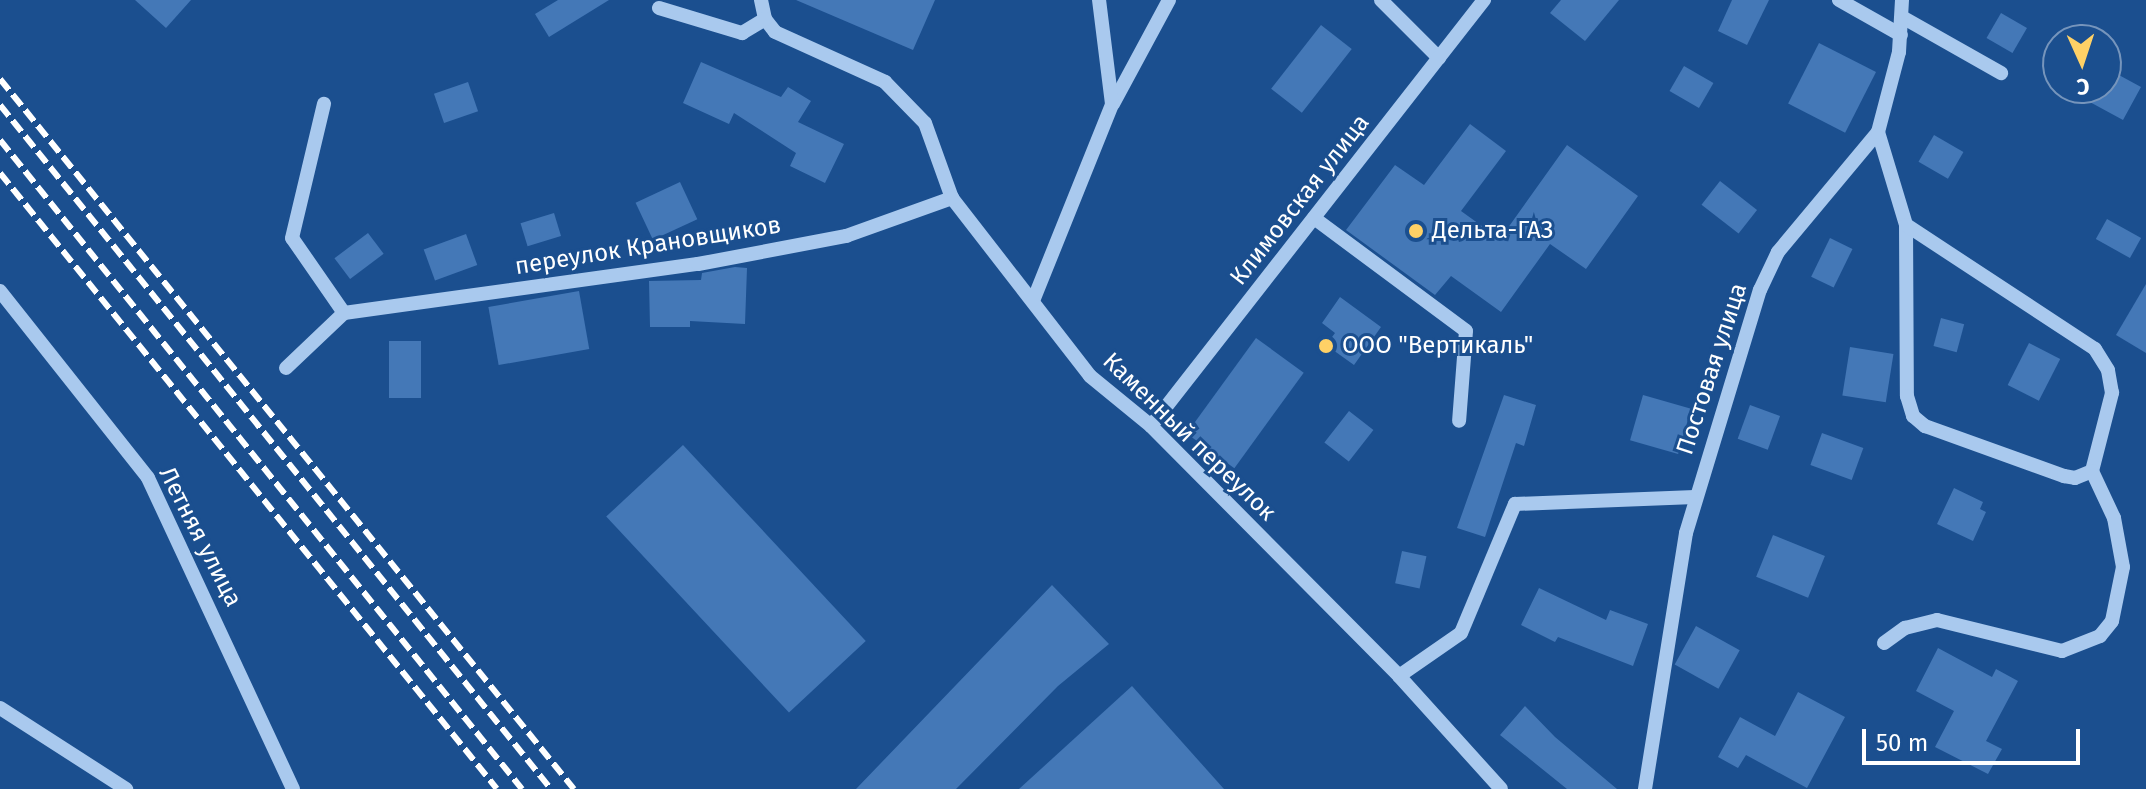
<!DOCTYPE html>
<meta charset="utf-8">
<style>
body{margin:0}
#map{position:relative;width:2146px;height:789px;overflow:hidden;background:#1b4f8f;font-family:"Fira Sans",sans-serif}
div>[style]{position:absolute}
.building>*{inset:0;background:#4478b7;transform-origin:0 0}
.minor>*{height:14px;margin:-7px;padding:0 7px;transform-origin:7px;border-radius:7px;background:#a9c9ee}
.rail>*{height:6px;margin-top:-3px;transform-origin:0;background:repeating-linear-gradient(90deg,#fff 0 14px,transparent 0 20px)}
.dots>*{width:22px;height:22px;translate:-50% -50%;box-sizing:border-box;border:4px solid #1b4f8f;border-radius:50%}
span{translate:-50% -50%;white-space:nowrap;text-align:center;line-height:1.15;-webkit-text-stroke:6px #1b4f8f;paint-order:stroke}
.street-label{font-size:24px;color:#fff}
.poi-label{font-size:24px;color:#fff}
.left{translate:0 -50%;text-align:left}
.north{position:absolute;left:2042px;top:24px;width:80px;height:80px;box-sizing:border-box;background:#1b4f8f;border:2px solid #7695bc;border-radius:50%;rotate:177deg;font-size:22px;font-weight:700;line-height:32px;text-align:center;color:#fff}
.north::after{content:'';display:block;margin:auto;width:28px;height:36px;background:#ffd166;clip-path:polygon(50% 0,100% 100%,50% 72%,0 100%)}
.scale{position:absolute;left:1862px;top:729px;width:218px;height:36px;box-sizing:border-box;border:4px solid #fff;border-top:0;padding-left:10px;font-size:24px;line-height:28px;white-space:nowrap;color:#fff;-webkit-text-stroke:6px #1b4f8f;paint-order:stroke}
</style>
<div id="map">
<div class="building">
<div style="clip-path:polygon(135px 0,191px 0,166px 28px)"></div>
<div style="clip-path:polygon(558px 0,609px 0,549px 37px,535px 14px)"></div>
<div style="clip-path:polygon(796px 0,935px 0,913px 50px)"></div>
<div style="clip-path:polygon(1561px 0,1619px 0,1585px 41px,1550px 13px)"></div>
<div style="clip-path:polygon(1732px 0,1769px 0,1747px 45px,1718px 31px)"></div>
<div style="left:2001px;top:13px;width:30px;height:29px;rotate:30deg"></div>
<div style="left:1321px;top:25px;width:39px;height:81px;rotate:38deg"></div>
<div style="left:1819px;top:43px;width:64px;height:68px;rotate:27deg"></div>
<div style="clip-path:polygon(701px 62px,781px 97px,788px 87px,811px 101px,798px 122px,844px 144px,825px 183px,790px 166px,796px 153px,734px 113px,729px 124px,683px 103px)"></div>
<div style="left:1684px;top:66px;width:34px;height:29px;rotate:30deg"></div>
<div style="clip-path:polygon(2106px 68px,2141px 87px,2123px 120px,2064px 88px,2106px 88px)"></div>
<div style="left:468px;top:82px;width:31px;height:36px;rotate:71deg"></div>
<div style="clip-path:polygon(1470px 124px,1506px 151px,1461px 211px,1500px 239px,1567px 145px,1638px 196px,1586px 269px,1550px 244px,1501px 312px,1451px 276px,1435px 295px,1346px 230px,1395px 165px,1424px 185px)"></div>
<div style="left:1934px;top:135px;width:34px;height:31px;rotate:30deg"></div>
<div style="left:1720px;top:181px;width:47px;height:30px;rotate:38deg"></div>
<div style="left:680px;top:182px;width:41px;height:49px;rotate:65deg"></div>
<div style="left:554px;top:213px;width:24px;height:35px;rotate:73deg"></div>
<div style="left:2107px;top:219px;width:39px;height:23px;rotate:29deg"></div>
<div style="left:368px;top:233px;width:26px;height:42px;rotate:53deg"></div>
<div style="left:466px;top:234px;width:33px;height:45px;rotate:70deg"></div>
<div style="left:1830px;top:238px;width:25px;height:43px;rotate:26deg"></div>
<div style="clip-path:polygon(735px 267px,747px 268px,745px 324px,690px 321px,690px 327px,650px 327px,649px 281px,701px 280px,702px 273px)"></div>
<div style="clip-path:polygon(2146px 284px,2146px 353px,2116px 335px)"></div>
<div style="left:579px;top:291px;width:59px;height:92px;rotate:80deg"></div>
<div style="clip-path:polygon(1340px 297px,1381px 327px,1354px 365px,1326px 345px,1335px 333px,1322px 323px)"></div>
<div style="left:1941px;top:318px;width:24px;height:29px;rotate:15deg"></div>
<div style="left:1256px;top:338px;width:59px;height:118px;rotate:36deg"></div>
<div style="left:389px;top:341px;width:32px;height:57px"></div>
<div style="left:2029px;top:343px;width:35px;height:47px;rotate:27deg"></div>
<div style="left:1850px;top:347px;width:44px;height:49px;rotate:9deg"></div>
<div style="clip-path:polygon(1504px 395px,1536px 405px,1524px 446px,1516px 443px,1485px 537px,1457px 528px)"></div>
<div style="left:1643px;top:395px;width:50px;height:47px;rotate:16deg"></div>
<div style="left:1750px;top:405px;width:32px;height:36px;rotate:20deg"></div>
<div style="left:1349px;top:411px;width:31px;height:40px;rotate:38deg"></div>
<div style="left:1822px;top:433px;width:44px;height:34px;rotate:20deg"></div>
<div style="left:683px;top:445px;width:268px;height:105px;rotate:47deg"></div>
<div style="clip-path:polygon(1954px 488px,1983px 502px,1980px 509px,1986px 512px,1973px 541px,1937px 524px)"></div>
<div style="left:1773px;top:535px;width:56px;height:45px;rotate:22deg"></div>
<div style="left:1402px;top:551px;width:25px;height:33px;rotate:12deg"></div>
<div style="clip-path:polygon(1052px 585px,1109px 644px,1058px 686px,956px 789px,856px 789px)"></div>
<div style="clip-path:polygon(1539px 588px,1606px 620px,1610px 610px,1648px 624px,1633px 666px,1558px 637px,1555px 642px,1521px 625px)"></div>
<div style="left:1696px;top:626px;width:50px;height:44px;rotate:29deg"></div>
<div style="clip-path:polygon(1938px 648px,1992px 677px,1996px 669px,2018px 681px,1986px 741px,2002px 749px,1988px 774px,1935px 747px,1954px 711px,1916px 691px)"></div>
<div style="clip-path:polygon(1132px 686px,1224px 789px,1019px 789px)"></div>
<div style="clip-path:polygon(1798px 692px,1845px 717px,1807px 788px,1746px 755px,1738px 768px,1718px 757px,1740px 717px,1775px 736px)"></div>
<div style="clip-path:polygon(1525px 706px,1555px 737px,1617px 789px,1567px 789px,1500px 735px)"></div>
</div>
<div class="minor">
<div style="left:761px;top:0;width:19px;rotate:78deg"></div>
<div style="left:765px;top:19px;width:16px;rotate:52deg"></div>
<div style="left:775px;top:32px;width:121px;rotate:24.4deg"></div>
<div style="left:885px;top:82px;width:57px;rotate:45.7deg"></div>
<div style="left:925px;top:123px;width:80px;rotate:70.2deg"></div>
<div style="left:952px;top:198px;width:225px;rotate:52.2deg"></div>
<div style="left:1090px;top:376px;width:79px;rotate:39.3deg"></div>
<div style="left:1151px;top:426px;width:352px;rotate:45.2deg"></div>
<div style="left:1399px;top:676px;width:152px;rotate:47.9deg"></div>
<div style="left:1381px;top:0;width:82px;rotate:45deg"></div>
<div style="left:1839px;top:0;width:71px;rotate:29.4deg"></div>
<div style="left:659px;top:8px;width:87px;rotate:16.8deg"></div>
<div style="left:742px;top:33px;width:27px;rotate:-31deg"></div>
<div style="left:1902px;top:17px;width:114px;rotate:29.5deg"></div>
<div style="left:1113px;top:104px;width:118px;rotate:-61.7deg"></div>
<div style="left:1878px;top:132px;width:97px;rotate:73.2deg"></div>
<div style="left:1906px;top:225px;width:171px;rotate:89.7deg"></div>
<div style="left:1907px;top:396px;width:21px;rotate:73deg"></div>
<div style="left:1913px;top:416px;width:16px;rotate:40deg"></div>
<div style="left:1925px;top:426px;width:148px;rotate:19.8deg"></div>
<div style="left:2064px;top:476px;width:11px;rotate:10deg"></div>
<div style="left:2075px;top:478px;width:18px;rotate:-22deg"></div>
<div style="left:2092px;top:471px;width:81px;rotate:-75.6deg"></div>
<div style="left:2112px;top:393px;width:23px;rotate:-100deg"></div>
<div style="left:2108px;top:370px;width:25px;rotate:-122deg"></div>
<div style="left:2095px;top:349px;width:226px;rotate:-146.7deg"></div>
<div style="left:1314px;top:218px;width:189px;rotate:36.6deg"></div>
<div style="left:1466px;top:331px;width:90px;rotate:94.4deg"></div>
<div style="left:0;top:291px;width:238px;rotate:51.6deg"></div>
<div style="left:148px;top:478px;width:343px;rotate:65deg"></div>
<div style="left:1033px;top:301px;width:212px;rotate:-68.1deg"></div>
<div style="left:1112px;top:104px;width:105px;rotate:-97.1deg"></div>
<div style="left:344px;top:313px;width:357px;rotate:-7.9deg"></div>
<div style="left:698px;top:264px;width:151px;rotate:-10.7deg"></div>
<div style="left:846px;top:236px;width:113px;rotate:-19.7deg"></div>
<div style="left:286px;top:368px;width:80px;rotate:-43.5deg"></div>
<div style="left:344px;top:313px;width:91px;rotate:-124.7deg"></div>
<div style="left:292px;top:238px;width:138px;rotate:-76.6deg"></div>
<div style="left:1151px;top:426px;width:541px;rotate:-51.99deg"></div>
<div style="left:1884px;top:643px;width:26px;rotate:-36deg"></div>
<div style="left:1905px;top:628px;width:33px;rotate:-14deg"></div>
<div style="left:1937px;top:620px;width:129px;rotate:13.9deg"></div>
<div style="left:2062px;top:651px;width:41px;rotate:-21.5deg"></div>
<div style="left:2100px;top:636px;width:19px;rotate:-51deg"></div>
<div style="left:2112px;top:621px;width:55px;rotate:-78.5deg"></div>
<div style="left:2123px;top:567px;width:50px;rotate:-100.4deg"></div>
<div style="left:2114px;top:518px;width:52px;rotate:-115.1deg"></div>
<div style="left:1399px;top:676px;width:75px;rotate:-34.7deg"></div>
<div style="left:1461px;top:633px;width:140px;rotate:-67.3deg"></div>
<div style="left:1515px;top:504px;width:180px;rotate:-2.2deg"></div>
<div style="left:0;top:708px;width:150px;rotate:32.7deg"></div>
<div style="left:1645px;top:789px;width:259px;rotate:-80.9deg"></div>
<div style="left:1686px;top:533px;width:254px;rotate:-73.1deg"></div>
<div style="left:1760px;top:290px;width:42px;rotate:-64.7deg"></div>
<div style="left:1778px;top:252px;width:156px;rotate:-50.2deg"></div>
<div style="left:1878px;top:132px;width:83px;rotate:-75.3deg"></div>
<div style="left:1899px;top:52px;width:52px;rotate:-86.7deg"></div>
</div>
<div class="rail">
<div style="left:0;top:79px;width:913px;rotate:51.05deg"></div>
<div style="left:0;top:105px;width:878px;rotate:51.15deg"></div>
<div style="left:0;top:140px;width:833px;rotate:51.19deg"></div>
<div style="left:0;top:173px;width:791px;rotate:51.1deg"></div>
</div>
<div class="dots">
<div style="left:1416px;top:231px;background:#ffd166"></div>
<div style="left:1326px;top:346px;background:#ffd166"></div>
</div>
<div class="street-label">
<span style="left:1300px;top:200px;rotate:-52deg">Климовская улица</span>
<span style="left:648px;top:246px;rotate:-9deg">переулок Крановщиков</span>
<span style="left:1712px;top:369px;rotate:-72deg">Постовая улица</span>
<span style="left:1189px;top:437px;rotate:44deg">Каменный переулок</span>
<span style="left:200px;top:537px;rotate:63deg">Летняя улица</span>
</div>
<div class="poi-label">
<span class="left" style="left:1432px;top:231px">Дельта-ГАЗ</span>
<span class="left" style="left:1342px;top:346px">ООО "Вертикаль"</span>
</div>
<div class="north">С</div>
<div class="scale">50 m</div>
</div>
